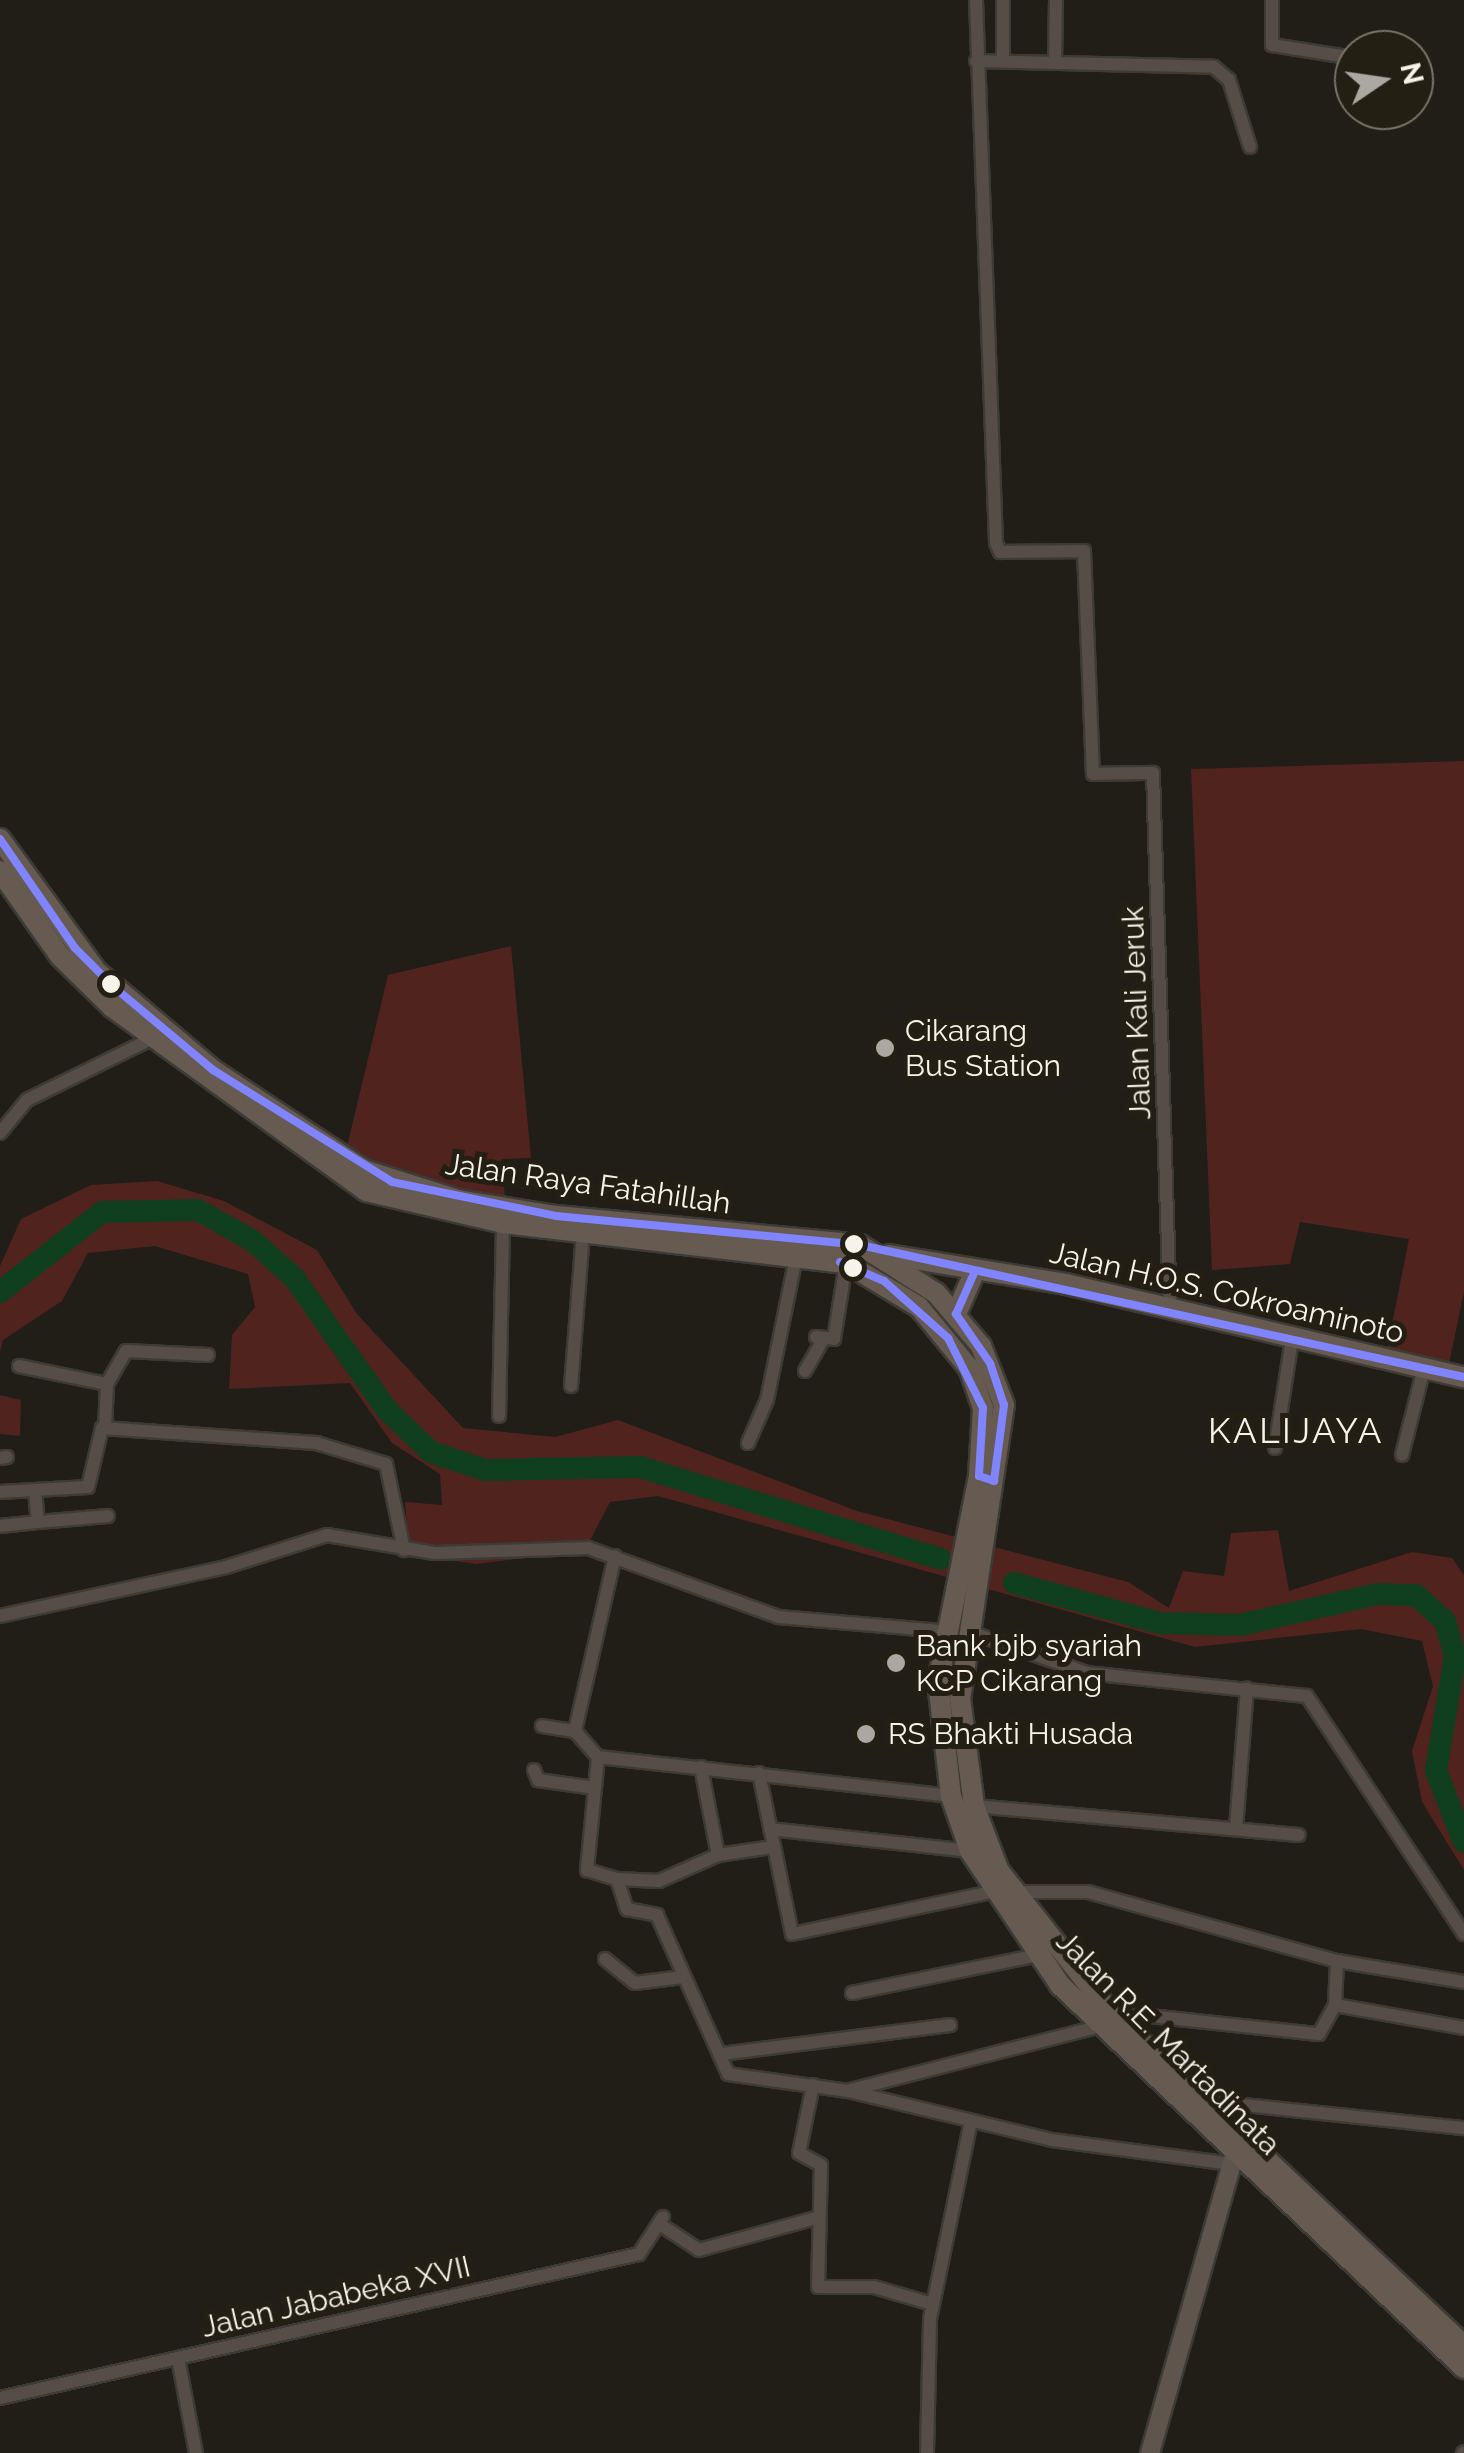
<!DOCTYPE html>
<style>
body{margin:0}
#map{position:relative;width:1464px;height:2453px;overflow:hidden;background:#201e17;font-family:Raleway,sans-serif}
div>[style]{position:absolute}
.green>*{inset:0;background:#50231f}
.river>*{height:22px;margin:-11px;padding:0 11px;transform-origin:11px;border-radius:11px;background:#103f1f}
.roads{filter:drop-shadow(2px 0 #3d3b36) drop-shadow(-2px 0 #3d3b36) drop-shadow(0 2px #3d3b36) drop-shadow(0 -2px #3d3b36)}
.minor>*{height:12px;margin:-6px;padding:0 6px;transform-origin:6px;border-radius:6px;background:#554d46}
.major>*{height:18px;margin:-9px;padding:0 9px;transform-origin:9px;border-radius:9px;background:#5f554c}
.highway>*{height:20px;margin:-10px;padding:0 10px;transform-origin:10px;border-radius:10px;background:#665a51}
.bus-1>*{height:8px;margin:-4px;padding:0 4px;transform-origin:4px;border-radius:4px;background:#8084ff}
.dots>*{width:28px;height:28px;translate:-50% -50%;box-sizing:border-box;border:5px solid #241f13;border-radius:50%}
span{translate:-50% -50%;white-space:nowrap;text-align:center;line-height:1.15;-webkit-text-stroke:10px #241f13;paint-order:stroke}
.street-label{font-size:30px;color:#f6f3eb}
.poi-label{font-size:30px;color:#f6f3eb}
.left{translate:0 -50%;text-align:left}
.quarter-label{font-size:35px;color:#f6f3eb;letter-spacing:2.5px}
.north{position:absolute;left:1334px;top:30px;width:100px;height:100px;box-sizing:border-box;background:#241f13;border:2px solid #787469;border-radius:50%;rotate:77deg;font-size:28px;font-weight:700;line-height:40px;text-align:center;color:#f6f3eb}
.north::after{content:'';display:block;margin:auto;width:35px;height:45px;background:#aba8a1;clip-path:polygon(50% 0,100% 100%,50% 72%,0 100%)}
</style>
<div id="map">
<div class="green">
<div style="clip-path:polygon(1464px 761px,1464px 1292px,1447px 1373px,1385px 1359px,1409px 1239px,1300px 1222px,1290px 1264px,1212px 1270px,1191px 769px)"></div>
<div style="clip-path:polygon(511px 946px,531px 1158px,502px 1159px,505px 1199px,419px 1183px,346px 1151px,388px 975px)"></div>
<div style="clip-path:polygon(157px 1181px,224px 1201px,317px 1250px,357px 1314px,463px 1428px,555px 1437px,618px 1420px,857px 1511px,1128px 1582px,1169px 1608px,1183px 1571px,1224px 1576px,1231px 1533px,1278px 1530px,1289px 1591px,1412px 1552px,1452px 1558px,1464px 1575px,1464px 1870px,1422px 1802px,1412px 1751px,1433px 1686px,1422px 1641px,1361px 1629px,1195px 1647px,977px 1586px,963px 1662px,986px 1842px,1101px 2026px,970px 1851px,940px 1714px,954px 1579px,658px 1496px,610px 1502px,585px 1550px,476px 1564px,409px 1554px,405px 1502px,442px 1505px,440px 1474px,392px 1443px,350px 1383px,229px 1389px,232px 1335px,255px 1307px,248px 1274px,155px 1246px,88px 1253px,62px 1301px,3px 1340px,0 1352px,0 1266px,21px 1219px,91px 1185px)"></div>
<div style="clip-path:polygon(0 1395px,21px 1400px,20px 1436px,0 1434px)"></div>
</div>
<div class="river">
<div style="left:0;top:1292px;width:130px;rotate:-38.1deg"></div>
<div style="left:102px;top:1212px;width:96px;rotate:-1.2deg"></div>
<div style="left:198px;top:1210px;width:63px;rotate:29.4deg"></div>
<div style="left:253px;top:1241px;width:57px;rotate:42.1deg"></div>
<div style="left:295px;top:1279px;width:160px;rotate:54.9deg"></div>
<div style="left:387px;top:1410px;width:61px;rotate:43.7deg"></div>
<div style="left:431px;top:1452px;width:57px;rotate:18.4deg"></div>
<div style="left:485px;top:1470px;width:155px;rotate:-1.1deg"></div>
<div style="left:640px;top:1467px;width:314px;rotate:17deg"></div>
<div style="left:1014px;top:1583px;width:151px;rotate:15.3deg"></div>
<div style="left:1160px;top:1623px;width:80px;rotate:1.4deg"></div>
<div style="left:1240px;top:1625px;width:141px;rotate:-12.7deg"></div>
<div style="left:1378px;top:1594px;width:38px;rotate:2deg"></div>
<div style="left:1416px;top:1595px;width:39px;rotate:42deg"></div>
<div style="left:1445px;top:1621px;width:37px;rotate:74deg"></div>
<div style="left:1455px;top:1657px;width:116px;rotate:99.5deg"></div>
<div style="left:1436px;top:1771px;width:76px;rotate:68.5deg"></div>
</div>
<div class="roads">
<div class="minor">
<div style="left:976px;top:0;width:543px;rotate:87.89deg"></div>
<div style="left:996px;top:543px;width:10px;rotate:66deg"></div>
<div style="left:1000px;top:552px;width:84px;rotate:-0.7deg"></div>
<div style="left:1084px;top:551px;width:223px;rotate:87.7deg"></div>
<div style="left:1093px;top:774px;width:60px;rotate:-1deg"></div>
<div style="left:1153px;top:773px;width:538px;rotate:88.19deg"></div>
<div style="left:1272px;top:0;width:45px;rotate:90deg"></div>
<div style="left:1272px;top:45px;width:83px;rotate:9deg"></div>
<div style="left:976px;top:61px;width:238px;rotate:1.4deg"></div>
<div style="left:1214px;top:67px;width:20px;rotate:41deg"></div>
<div style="left:1229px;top:80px;width:70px;rotate:72.6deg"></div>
<div style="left:1003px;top:61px;width:61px;rotate:-90deg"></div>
<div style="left:1055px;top:63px;width:63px;rotate:-89.1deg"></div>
<div style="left:0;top:1133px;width:43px;rotate:-50.7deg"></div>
<div style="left:27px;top:1100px;width:138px;rotate:-26.2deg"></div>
<div style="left:816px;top:1337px;width:18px;rotate:6deg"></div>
<div style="left:834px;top:1339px;width:77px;rotate:-81deg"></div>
<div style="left:19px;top:1366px;width:90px;rotate:11.6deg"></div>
<div style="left:107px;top:1384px;width:44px;rotate:92.6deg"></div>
<div style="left:805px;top:1371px;width:38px;rotate:-60deg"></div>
<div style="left:107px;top:1384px;width:38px;rotate:-60deg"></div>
<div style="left:126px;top:1351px;width:82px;rotate:2.8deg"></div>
<div style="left:571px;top:1386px;width:151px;rotate:-85.5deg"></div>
<div style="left:499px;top:1416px;width:193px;rotate:-88.8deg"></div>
<div style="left:748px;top:1443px;width:47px;rotate:-66.2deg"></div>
<div style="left:767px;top:1400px;width:146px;rotate:-78.5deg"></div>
<div style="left:1275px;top:1448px;width:110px;rotate:-81.1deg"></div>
<div style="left:1402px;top:1455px;width:90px;rotate:-75.8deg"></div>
<div style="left:0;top:1458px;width:7px;rotate:-8deg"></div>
<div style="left:35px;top:1490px;width:32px;rotate:85deg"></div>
<div style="left:38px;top:1522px;width:70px;rotate:-4.9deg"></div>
<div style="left:0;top:1492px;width:88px;rotate:-3.3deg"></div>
<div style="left:88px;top:1487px;width:61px;rotate:-76.7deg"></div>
<div style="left:102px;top:1428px;width:215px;rotate:4deg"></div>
<div style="left:316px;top:1443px;width:73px;rotate:16.7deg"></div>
<div style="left:386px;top:1464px;width:88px;rotate:78.2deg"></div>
<div style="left:0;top:1526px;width:38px;rotate:-6deg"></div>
<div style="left:615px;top:1556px;width:180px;rotate:102.9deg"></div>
<div style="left:575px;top:1731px;width:35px;rotate:49deg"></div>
<div style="left:598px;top:1757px;width:114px;rotate:95.6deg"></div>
<div style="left:587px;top:1870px;width:31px;rotate:17deg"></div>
<div style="left:617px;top:1879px;width:32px;rotate:72deg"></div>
<div style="left:627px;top:1909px;width:31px;rotate:11deg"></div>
<div style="left:657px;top:1915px;width:174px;rotate:65.9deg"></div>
<div style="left:728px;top:2074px;width:121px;rotate:8.1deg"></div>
<div style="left:848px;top:2091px;width:210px;rotate:13.5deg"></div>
<div style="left:1052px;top:2140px;width:181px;rotate:7.6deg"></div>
<div style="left:0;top:1616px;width:231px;rotate:-12.2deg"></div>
<div style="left:226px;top:1567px;width:106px;rotate:-17.6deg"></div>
<div style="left:327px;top:1535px;width:109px;rotate:9.5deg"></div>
<div style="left:435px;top:1553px;width:153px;rotate:-1.9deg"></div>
<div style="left:588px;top:1548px;width:203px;rotate:19.9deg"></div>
<div style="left:779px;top:1617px;width:165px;rotate:4.9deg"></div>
<div style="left:967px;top:1631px;width:127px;rotate:19.3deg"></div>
<div style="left:1087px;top:1673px;width:221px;rotate:6deg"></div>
<div style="left:1307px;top:1696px;width:285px;rotate:56.6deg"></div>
<div style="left:542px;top:1726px;width:33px;rotate:9deg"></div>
<div style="left:598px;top:1757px;width:355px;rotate:6.3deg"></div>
<div style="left:701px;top:1767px;width:90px;rotate:79.1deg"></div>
<div style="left:718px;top:1855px;width:56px;rotate:-8.3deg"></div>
<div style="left:534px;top:1770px;width:11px;rotate:68deg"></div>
<div style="left:538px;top:1780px;width:57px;rotate:8.1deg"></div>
<div style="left:759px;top:1773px;width:164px;rotate:78.4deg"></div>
<div style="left:792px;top:1934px;width:203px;rotate:-11.9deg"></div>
<div style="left:974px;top:1806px;width:326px;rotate:5.1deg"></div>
<div style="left:1236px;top:1828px;width:140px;rotate:-85.5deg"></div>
<div style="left:770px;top:1829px;width:201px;rotate:6.3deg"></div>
<div style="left:617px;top:1879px;width:42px;rotate:2.7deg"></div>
<div style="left:659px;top:1881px;width:64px;rotate:-23.8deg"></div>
<div style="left:1014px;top:1892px;width:74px"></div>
<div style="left:1088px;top:1892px;width:258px;rotate:15.5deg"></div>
<div style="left:1337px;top:1961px;width:129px;rotate:9.4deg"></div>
<div style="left:605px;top:1959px;width:38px;rotate:39deg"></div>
<div style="left:635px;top:1983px;width:48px;rotate:-7.1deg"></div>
<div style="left:852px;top:1993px;width:186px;rotate:-11.5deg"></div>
<div style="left:1335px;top:2005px;width:131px;rotate:10.1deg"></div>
<div style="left:1112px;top:2012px;width:208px;rotate:6.1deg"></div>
<div style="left:1319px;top:2034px;width:33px;rotate:-61deg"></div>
<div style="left:1335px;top:2005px;width:44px;rotate:-87.4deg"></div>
<div style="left:721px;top:2054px;width:231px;rotate:-7.2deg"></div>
<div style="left:813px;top:2085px;width:69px;rotate:101.6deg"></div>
<div style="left:799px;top:2153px;width:25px;rotate:29deg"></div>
<div style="left:821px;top:2165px;width:122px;rotate:91.4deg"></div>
<div style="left:818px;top:2287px;width:56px"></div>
<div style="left:874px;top:2287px;width:60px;rotate:16.3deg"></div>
<div style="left:850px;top:2090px;width:259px;rotate:-14.3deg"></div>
<div style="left:1206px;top:2101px;width:259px;rotate:6deg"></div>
<div style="left:661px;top:2225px;width:45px;rotate:33.3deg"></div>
<div style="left:699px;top:2250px;width:121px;rotate:-15.3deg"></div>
<div style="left:178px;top:2358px;width:97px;rotate:79.3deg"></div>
<div style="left:0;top:2398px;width:655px;rotate:-12.7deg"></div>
<div style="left:639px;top:2254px;width:44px;rotate:-57deg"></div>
<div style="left:927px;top:2453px;width:134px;rotate:-88.7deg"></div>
<div style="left:930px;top:2319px;width:202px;rotate:-78.3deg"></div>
<div style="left:1463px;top:2453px;width:1px;rotate:-45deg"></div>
</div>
<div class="major">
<div style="left:1150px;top:2453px;width:312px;rotate:-74.2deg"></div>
</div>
<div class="highway">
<div style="left:0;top:839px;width:165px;rotate:53.9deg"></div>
<div style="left:97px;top:972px;width:152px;rotate:40.2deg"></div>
<div style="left:213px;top:1070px;width:181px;rotate:33.5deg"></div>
<div style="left:364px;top:1170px;width:99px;rotate:17.7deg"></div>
<div style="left:458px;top:1200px;width:99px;rotate:9.3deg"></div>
<div style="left:556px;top:1216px;width:305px;rotate:5.4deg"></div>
<div style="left:860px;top:1245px;width:90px;rotate:32.3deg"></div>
<div style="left:936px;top:1293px;width:70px;rotate:49.7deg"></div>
<div style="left:981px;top:1346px;width:63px;rotate:68.7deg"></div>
<div style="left:1004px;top:1405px;width:296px;rotate:98.5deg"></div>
<div style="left:960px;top:1698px;width:109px;rotate:82.6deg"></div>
<div style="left:974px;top:1806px;width:70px;rotate:69deg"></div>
<div style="left:999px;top:1871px;width:179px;rotate:51.8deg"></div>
<div style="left:1110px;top:2012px;width:487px;rotate:43.3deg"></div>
<div style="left:0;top:871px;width:104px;rotate:54.8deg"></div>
<div style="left:60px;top:956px;width:73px;rotate:44.4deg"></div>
<div style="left:112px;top:1007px;width:314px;rotate:35.9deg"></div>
<div style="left:366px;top:1191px;width:141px;rotate:13.1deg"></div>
<div style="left:503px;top:1223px;width:345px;rotate:6.7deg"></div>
<div style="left:846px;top:1263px;width:85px;rotate:31.1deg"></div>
<div style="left:919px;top:1307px;width:79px;rotate:50.7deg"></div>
<div style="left:969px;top:1368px;width:42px;rotate:70.7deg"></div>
<div style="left:983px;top:1408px;width:68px;rotate:93.4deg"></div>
<div style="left:979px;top:1476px;width:210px;rotate:101.3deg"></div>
<div style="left:938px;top:1682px;width:115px;rotate:83.5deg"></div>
<div style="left:951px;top:1796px;width:58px;rotate:70.9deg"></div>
<div style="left:970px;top:1851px;width:161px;rotate:56.1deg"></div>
<div style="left:1060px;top:1985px;width:557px;rotate:43.47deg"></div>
<div style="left:889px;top:1255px;width:179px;rotate:9.3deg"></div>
<div style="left:1066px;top:1284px;width:409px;rotate:13.2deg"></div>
<div style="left:956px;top:1314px;width:47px;rotate:-66.2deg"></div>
</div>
</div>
<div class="bus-1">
<div style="left:0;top:839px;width:132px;rotate:55.5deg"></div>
<div style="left:75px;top:948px;width:57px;rotate:45deg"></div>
<div style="left:115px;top:988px;width:128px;rotate:39.9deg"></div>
<div style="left:213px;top:1070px;width:211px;rotate:32deg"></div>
<div style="left:392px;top:1182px;width:167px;rotate:11.7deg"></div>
<div style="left:556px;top:1216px;width:305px;rotate:5.4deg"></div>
<div style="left:860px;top:1245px;width:618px;rotate:12.33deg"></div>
<div style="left:840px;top:1262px;width:48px;rotate:23.4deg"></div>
<div style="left:884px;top:1281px;width:86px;rotate:41.7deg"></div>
<div style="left:948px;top:1338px;width:78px;rotate:63.4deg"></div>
<div style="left:983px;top:1408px;width:68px;rotate:93.4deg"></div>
<div style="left:979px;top:1476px;width:16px;rotate:18deg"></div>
<div style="left:994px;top:1481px;width:77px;rotate:-82.5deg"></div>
<div style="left:1004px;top:1405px;width:44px;rotate:-108.4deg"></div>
<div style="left:990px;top:1363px;width:60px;rotate:-124.8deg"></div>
<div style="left:956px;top:1314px;width:47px;rotate:-66.2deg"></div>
</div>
<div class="dots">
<div style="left:111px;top:984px;background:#f6f3eb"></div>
<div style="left:885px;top:1048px;background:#aba8a1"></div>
<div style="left:854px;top:1244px;background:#f6f3eb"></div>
<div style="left:853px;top:1268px;background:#f6f3eb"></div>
<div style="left:896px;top:1663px;background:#aba8a1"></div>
<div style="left:866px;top:1734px;background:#aba8a1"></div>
</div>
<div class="street-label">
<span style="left:1137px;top:1013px;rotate:-92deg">Jalan Kali Jeruk</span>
<span style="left:588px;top:1184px;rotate:8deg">Jalan Raya Fatahillah</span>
<span style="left:1227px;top:1293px;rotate:13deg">Jalan H.O.S. Cokroaminoto</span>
<span style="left:1168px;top:2043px;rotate:45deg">Jalan R.E. Martadinata</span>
<span style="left:336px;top:2297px;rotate:-13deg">Jalan Jababeka XVII</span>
</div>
<div class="poi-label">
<span class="left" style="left:905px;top:1048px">Cikarang<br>Bus Station</span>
<span class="left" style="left:916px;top:1663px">Bank bjb syariah<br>KCP Cikarang</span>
<span class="left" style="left:888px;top:1734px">RS Bhakti Husada</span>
</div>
<div class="quarter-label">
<span style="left:1296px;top:1431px">KALIJAYA</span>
</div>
<div class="north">N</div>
</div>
